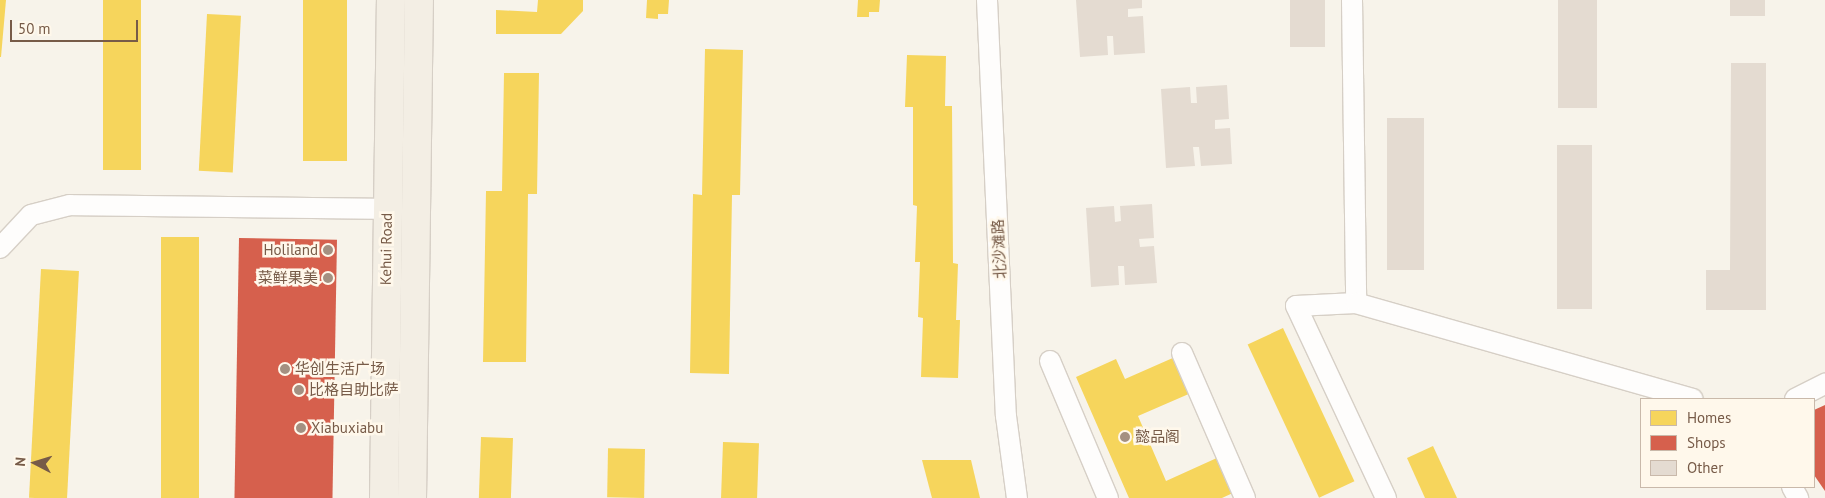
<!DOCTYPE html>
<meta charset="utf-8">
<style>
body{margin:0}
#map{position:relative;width:1825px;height:498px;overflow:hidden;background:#f7f3ea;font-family:"PT Sans","Noto Sans SC",sans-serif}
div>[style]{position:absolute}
.homes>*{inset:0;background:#f6d55c;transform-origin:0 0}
.shops>*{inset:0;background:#d6604d;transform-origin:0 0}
.building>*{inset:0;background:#e4dbd1;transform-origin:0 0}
.roads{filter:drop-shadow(1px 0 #d6cfc6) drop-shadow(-1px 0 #d6cfc6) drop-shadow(0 1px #d6cfc6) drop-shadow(0 -1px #d6cfc6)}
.minor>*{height:20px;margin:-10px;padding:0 10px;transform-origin:10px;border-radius:10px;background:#fefdfc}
.primary>*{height:28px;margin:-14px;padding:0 14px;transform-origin:14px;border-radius:14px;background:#f3eee4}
.dots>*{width:14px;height:14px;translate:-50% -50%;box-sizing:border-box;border:2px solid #fff8eb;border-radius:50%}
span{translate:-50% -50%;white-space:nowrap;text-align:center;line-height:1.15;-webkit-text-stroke:5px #fff8eb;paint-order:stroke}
.street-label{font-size:15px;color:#775b48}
.poi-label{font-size:15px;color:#775b48}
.right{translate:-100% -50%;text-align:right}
.left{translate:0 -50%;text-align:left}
.legend{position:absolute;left:1640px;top:398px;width:175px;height:90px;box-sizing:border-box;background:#fff8eb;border:1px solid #c9b9aa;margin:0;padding:6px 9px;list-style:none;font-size:15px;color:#775b48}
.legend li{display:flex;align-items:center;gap:10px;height:25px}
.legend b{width:25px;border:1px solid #c9b9aa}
.north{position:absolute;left:10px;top:438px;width:50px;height:50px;-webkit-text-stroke:4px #fff8eb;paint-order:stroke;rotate:275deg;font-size:14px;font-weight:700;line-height:20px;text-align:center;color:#775b48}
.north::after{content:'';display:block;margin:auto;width:18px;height:22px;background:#775b48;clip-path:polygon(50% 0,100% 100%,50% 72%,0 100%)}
.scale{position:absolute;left:10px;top:20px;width:128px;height:22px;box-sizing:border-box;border:2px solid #775b48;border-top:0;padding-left:6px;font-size:15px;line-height:18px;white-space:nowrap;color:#775b48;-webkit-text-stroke:4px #fff8eb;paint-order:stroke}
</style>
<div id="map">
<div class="homes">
<div style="clip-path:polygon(0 0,6px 0,1px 57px,0 57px)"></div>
<div style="left:103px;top:0;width:38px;height:170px"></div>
<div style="left:303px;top:0;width:44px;height:161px"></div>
<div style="clip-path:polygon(538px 0,583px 0,583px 11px,561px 34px,496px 34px,496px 10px,537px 12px)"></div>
<div style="clip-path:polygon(647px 0,669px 0,668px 14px,658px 14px,658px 19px,646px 18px)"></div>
<div style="clip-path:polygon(858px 0,880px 0,879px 12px,869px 12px,869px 17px,857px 17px)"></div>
<div style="left:207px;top:14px;width:34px;height:157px;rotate:3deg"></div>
<div style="clip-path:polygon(705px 49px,743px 50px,740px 195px,732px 195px,729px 374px,690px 373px,693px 194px,702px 195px)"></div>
<div style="clip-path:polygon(907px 55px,946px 56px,945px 106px,952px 106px,953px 263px,958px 264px,956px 320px,960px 320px,958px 378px,921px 377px,923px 318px,918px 317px,920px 262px,915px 262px,917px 206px,913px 205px,913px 107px,905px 107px)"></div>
<div style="clip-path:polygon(504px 73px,539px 73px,537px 194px,528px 194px,526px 362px,483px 362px,486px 191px,502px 191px)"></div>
<div style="left:161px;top:237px;width:38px;height:261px"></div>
<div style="left:41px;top:269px;width:38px;height:229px;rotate:3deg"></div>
<div style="left:1283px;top:328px;width:169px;height:39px;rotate:65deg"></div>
<div style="clip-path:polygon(1175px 357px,1191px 393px,1138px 416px,1166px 481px,1219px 457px,1235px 492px,1222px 498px,1129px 498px,1076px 377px,1116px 359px,1125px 379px)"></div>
<div style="left:481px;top:437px;width:32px;height:61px;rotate:2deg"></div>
<div style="left:723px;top:442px;width:36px;height:56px;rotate:2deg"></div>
<div style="clip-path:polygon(1433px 446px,1457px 498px,1425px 498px,1407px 458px)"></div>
<div style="left:645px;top:449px;width:49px;height:37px;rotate:91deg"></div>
<div style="clip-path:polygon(922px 460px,971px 460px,980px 498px,932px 498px)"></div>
</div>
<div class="shops">
<div style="left:239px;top:238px;width:98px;height:260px;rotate:1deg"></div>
<div style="clip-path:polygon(1825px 405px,1825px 491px,1814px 475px,1814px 410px)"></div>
</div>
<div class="building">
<div style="clip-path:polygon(1076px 0,1142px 0,1142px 8px,1128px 9px,1128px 17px,1143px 16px,1145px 53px,1114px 55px,1113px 36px,1107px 36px,1108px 55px,1080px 57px)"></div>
<div style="left:1290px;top:0;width:35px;height:47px"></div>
<div style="left:1558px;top:0;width:39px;height:108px"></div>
<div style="left:1730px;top:0;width:35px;height:16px"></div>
<div style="clip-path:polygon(1731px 63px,1766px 63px,1766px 310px,1706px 310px,1706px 270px,1730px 270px)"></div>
<div style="clip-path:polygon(1227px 85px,1229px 119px,1215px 120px,1215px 129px,1230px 128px,1232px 164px,1201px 166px,1199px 147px,1193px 147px,1195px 166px,1166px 168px,1161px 89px,1190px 87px,1191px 103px,1197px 103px,1196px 87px)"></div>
<div style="left:1387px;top:118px;width:37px;height:152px"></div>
<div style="left:1557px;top:145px;width:35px;height:164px"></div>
<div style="clip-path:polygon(1152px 204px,1154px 238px,1139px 239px,1140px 247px,1154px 246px,1157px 283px,1125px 285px,1124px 266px,1118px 266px,1119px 285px,1091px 287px,1086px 208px,1114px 206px,1115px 222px,1121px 221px,1120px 206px)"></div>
</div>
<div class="roads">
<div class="minor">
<div style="left:987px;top:0;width:416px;rotate:87.4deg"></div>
<div style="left:1006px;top:416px;width:83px;rotate:82.4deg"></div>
<div style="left:1352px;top:0;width:303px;rotate:89.2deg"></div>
<div style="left:0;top:248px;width:45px;rotate:-46.8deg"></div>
<div style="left:31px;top:215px;width:40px;rotate:-14.4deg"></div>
<div style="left:70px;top:205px;width:316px;rotate:0.7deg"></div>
<div style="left:1182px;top:353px;width:158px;rotate:66.5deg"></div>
<div style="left:1050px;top:361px;width:149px;rotate:67.1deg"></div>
<div style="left:1795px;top:399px;width:34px;rotate:-27deg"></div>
<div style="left:1792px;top:487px;width:13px;rotate:61deg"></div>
<div style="left:1386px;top:498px;width:212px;rotate:-115.1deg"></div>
<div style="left:1296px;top:306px;width:60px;rotate:-2.9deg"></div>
<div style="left:1356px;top:303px;width:350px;rotate:15.9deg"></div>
</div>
<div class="primary">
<div style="left:384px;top:498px;width:498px;rotate:-89.2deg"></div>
<div style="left:412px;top:498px;width:498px;rotate:-89.2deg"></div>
</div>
</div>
<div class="dots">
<div style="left:328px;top:250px;background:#a49081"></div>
<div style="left:328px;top:278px;background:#a49081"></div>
<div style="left:285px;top:369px;background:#a49081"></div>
<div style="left:299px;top:390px;background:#a49081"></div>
<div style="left:301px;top:428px;background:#a49081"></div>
<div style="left:1125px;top:437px;background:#a49081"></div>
</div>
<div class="street-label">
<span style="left:386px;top:249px;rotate:-89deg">Kehui Road</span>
<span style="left:999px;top:249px;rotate:-93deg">北沙滩路</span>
</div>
<div class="poi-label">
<span class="right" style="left:318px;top:250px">Holiland</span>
<span class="right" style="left:318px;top:278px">菜鲜果美</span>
<span class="left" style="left:295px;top:369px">华创生活广场</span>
<span class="left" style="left:309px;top:390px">比格自助比萨</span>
<span class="left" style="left:311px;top:428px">Xiabuxiabu</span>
<span class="left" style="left:1135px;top:437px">懿品阁</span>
</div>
<ul class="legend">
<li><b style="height:14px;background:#f6d55c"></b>Homes</li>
<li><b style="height:14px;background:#d6604d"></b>Shops</li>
<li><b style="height:14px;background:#e4dbd1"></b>Other</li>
</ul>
<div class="north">N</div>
<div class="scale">50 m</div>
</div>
